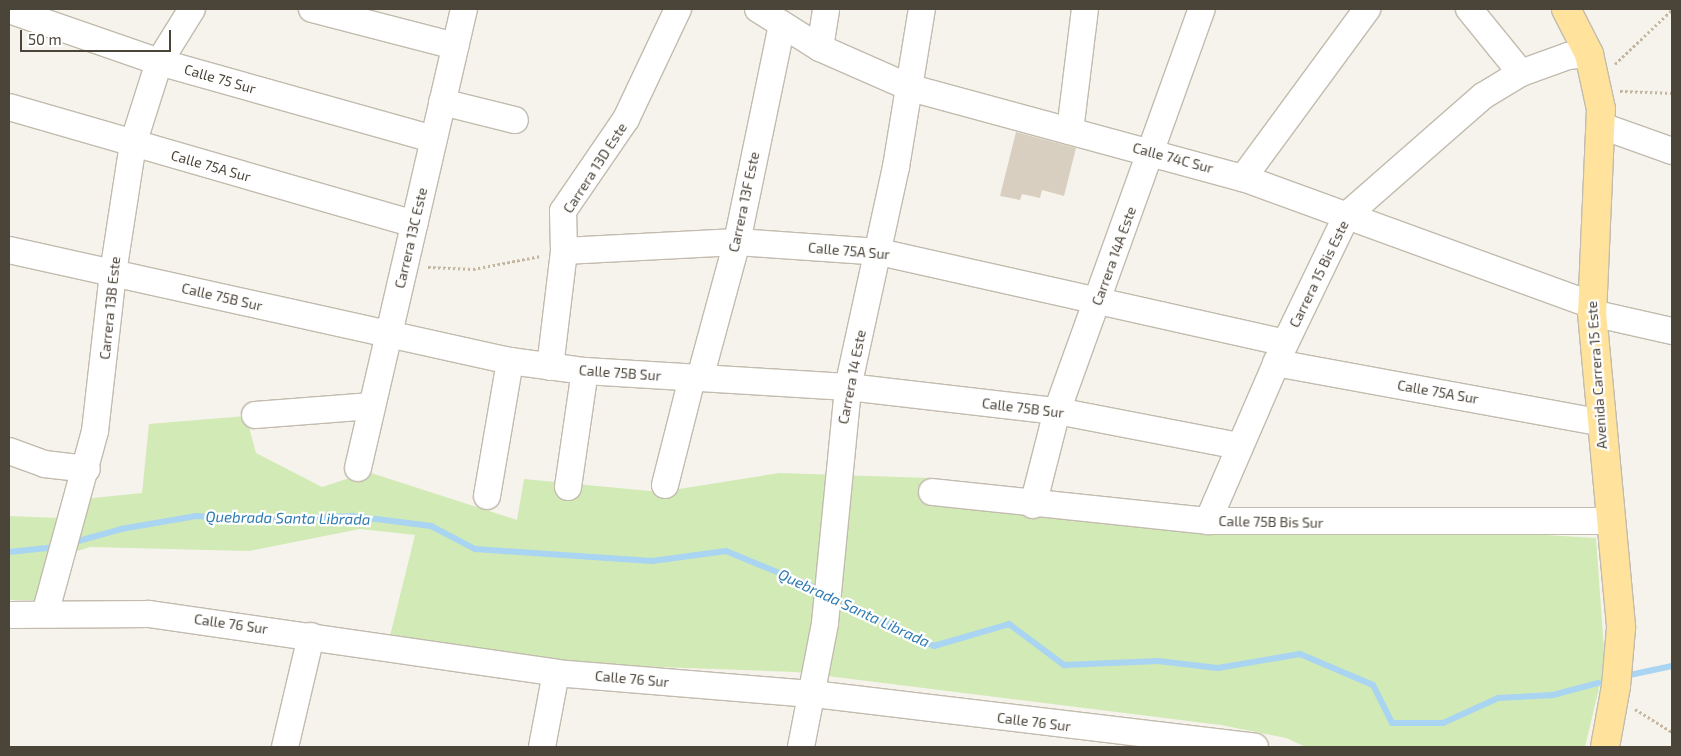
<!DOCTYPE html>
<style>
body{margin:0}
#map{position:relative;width:1681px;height:756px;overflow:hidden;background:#f6f3ec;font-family:"Exo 2",sans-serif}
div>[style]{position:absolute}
.green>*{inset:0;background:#d2eab5}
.stream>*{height:6px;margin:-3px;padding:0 3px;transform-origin:3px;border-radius:3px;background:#a9d4f2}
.building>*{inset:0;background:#d8cfc1}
.path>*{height:3px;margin-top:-1.5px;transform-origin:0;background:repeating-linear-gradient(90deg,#c4b79f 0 2.5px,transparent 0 5px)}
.roads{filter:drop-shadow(1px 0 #c2bbae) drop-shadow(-1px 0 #c2bbae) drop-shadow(0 1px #c2bbae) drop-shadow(0 -1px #c2bbae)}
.minor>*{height:26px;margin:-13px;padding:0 13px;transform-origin:13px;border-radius:13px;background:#fff}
.major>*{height:28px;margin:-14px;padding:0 14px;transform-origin:14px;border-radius:14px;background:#ffe39c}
span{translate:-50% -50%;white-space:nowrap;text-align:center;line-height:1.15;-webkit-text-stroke:4.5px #fff;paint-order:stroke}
.street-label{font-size:14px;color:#4b4439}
.water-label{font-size:15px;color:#2e7ab2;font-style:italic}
.frame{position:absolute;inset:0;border:10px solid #4b4439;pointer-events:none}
.scale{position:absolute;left:20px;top:30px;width:151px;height:22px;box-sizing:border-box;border:2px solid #4b4439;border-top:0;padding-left:6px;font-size:15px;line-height:18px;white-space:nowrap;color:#4b4439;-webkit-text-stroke:4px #fff;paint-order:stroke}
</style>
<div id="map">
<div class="green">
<div style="clip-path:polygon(246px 416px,256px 453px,322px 487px,368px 472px,517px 520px,524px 479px,660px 492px,779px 473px,929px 478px,926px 499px,1596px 538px,1605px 663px,1585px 747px,1306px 747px,1286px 738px,1221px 725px,795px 672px,575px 664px,390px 636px,415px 535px,360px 529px,249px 551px,90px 547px,46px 561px,37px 600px,9px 600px,9px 516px,59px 518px,64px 501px,142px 493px,149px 424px)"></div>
</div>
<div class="stream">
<div style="left:71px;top:543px;width:52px;rotate:-15.6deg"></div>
<div style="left:121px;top:529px;width:76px;rotate:-9.8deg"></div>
<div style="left:196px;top:516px;width:59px;rotate:3.9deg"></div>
<div style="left:255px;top:520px;width:97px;rotate:-2.4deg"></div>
<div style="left:352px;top:516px;width:80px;rotate:7.2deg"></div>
<div style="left:431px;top:526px;width:50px;rotate:27.6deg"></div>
<div style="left:475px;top:549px;width:177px;rotate:3.9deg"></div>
<div style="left:652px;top:561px;width:75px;rotate:-7.7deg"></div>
<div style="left:726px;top:551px;width:105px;rotate:22.4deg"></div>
<div style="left:9px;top:552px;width:48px;rotate:-5.9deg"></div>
<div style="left:833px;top:598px;width:112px;rotate:25.4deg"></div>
<div style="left:934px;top:646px;width:78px;rotate:-16.3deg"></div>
<div style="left:1009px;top:624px;width:69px;rotate:36.7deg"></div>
<div style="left:1064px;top:665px;width:94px;rotate:-2.4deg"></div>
<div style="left:1158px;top:661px;width:60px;rotate:6.7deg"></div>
<div style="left:1218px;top:668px;width:83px;rotate:-9.7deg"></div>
<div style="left:1300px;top:654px;width:79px;rotate:23deg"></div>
<div style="left:1373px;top:685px;width:42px;rotate:63.4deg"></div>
<div style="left:1392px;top:723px;width:51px"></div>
<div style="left:1443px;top:723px;width:60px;rotate:-24.4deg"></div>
<div style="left:1498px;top:698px;width:55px;rotate:-3.1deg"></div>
<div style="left:1553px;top:695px;width:47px;rotate:-14.9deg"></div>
<div style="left:1625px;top:676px;width:48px;rotate:-12deg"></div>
</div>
<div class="building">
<div style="clip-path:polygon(1016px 132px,1076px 148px,1064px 196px,1042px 190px,1040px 198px,1022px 194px,1020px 200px,1000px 196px)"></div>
</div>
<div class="path">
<div style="left:1615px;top:64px;width:79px;rotate:-43.5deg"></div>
<div style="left:1620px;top:91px;width:52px;rotate:2.2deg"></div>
<div style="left:428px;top:267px;width:45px;rotate:2.5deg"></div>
<div style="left:473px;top:269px;width:69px;rotate:-10.8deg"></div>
<div style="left:1635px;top:709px;width:44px;rotate:31.9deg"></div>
</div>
<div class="roads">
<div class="minor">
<div style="left:312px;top:9px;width:148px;rotate:14.5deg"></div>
<div style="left:758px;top:9px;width:73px;rotate:32.2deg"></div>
<div style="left:820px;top:48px;width:99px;rotate:23.7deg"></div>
<div style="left:911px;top:88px;width:344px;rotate:15.2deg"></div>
<div style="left:1243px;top:178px;width:370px;rotate:20deg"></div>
<div style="left:1469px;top:9px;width:82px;rotate:50.9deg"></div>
<div style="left:9px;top:10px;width:159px;rotate:19.1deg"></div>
<div style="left:159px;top:62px;width:285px;rotate:15.7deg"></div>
<div style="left:820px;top:48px;width:39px;rotate:-81deg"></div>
<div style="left:442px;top:102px;width:75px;rotate:13.9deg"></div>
<div style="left:9px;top:107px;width:422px;rotate:16.1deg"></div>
<div style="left:1602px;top:126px;width:74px;rotate:19.7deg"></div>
<div style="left:1070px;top:131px;width:123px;rotate:-83deg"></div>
<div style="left:1243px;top:178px;width:210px;rotate:-53.7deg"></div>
<div style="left:9px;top:250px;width:513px;rotate:12.49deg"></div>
<div style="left:510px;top:361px;width:76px;rotate:7.6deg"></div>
<div style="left:585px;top:371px;width:263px;rotate:3.5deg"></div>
<div style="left:848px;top:387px;width:210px;rotate:6.6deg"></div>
<div style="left:1057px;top:411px;width:184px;rotate:10.9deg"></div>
<div style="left:564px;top:251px;width:173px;rotate:-3deg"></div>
<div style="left:737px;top:242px;width:142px;rotate:4deg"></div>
<div style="left:879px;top:252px;width:416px;rotate:12.6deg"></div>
<div style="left:1592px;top:313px;width:82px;rotate:12.7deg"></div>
<div style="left:1276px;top:363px;width:328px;rotate:10.4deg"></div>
<div style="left:550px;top:367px;width:117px;rotate:-83.1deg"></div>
<div style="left:564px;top:251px;width:40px;rotate:-91.4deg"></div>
<div style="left:563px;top:211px;width:112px;rotate:-55.6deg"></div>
<div style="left:626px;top:119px;width:122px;rotate:-64.7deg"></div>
<div style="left:700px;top:378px;width:141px;rotate:-74.8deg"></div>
<div style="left:737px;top:242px;width:222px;rotate:-78.3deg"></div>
<div style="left:255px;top:415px;width:117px;rotate:-4.4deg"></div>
<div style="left:9px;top:451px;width:37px;rotate:20deg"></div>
<div style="left:44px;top:464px;width:43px;rotate:6.6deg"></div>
<div style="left:358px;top:468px;width:471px;rotate:-77deg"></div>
<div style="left:665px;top:485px;width:110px;rotate:-75.8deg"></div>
<div style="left:568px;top:487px;width:117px;rotate:-81.7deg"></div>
<div style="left:932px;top:492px;width:278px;rotate:6deg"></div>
<div style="left:1208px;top:521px;width:403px"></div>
<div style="left:487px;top:496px;width:137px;rotate:-80.3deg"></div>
<div style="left:1033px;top:505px;width:97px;rotate:-75.7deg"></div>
<div style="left:1057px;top:411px;width:427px;rotate:-70.2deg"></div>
<div style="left:1208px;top:521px;width:184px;rotate:-66.6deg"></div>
<div style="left:1281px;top:352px;width:152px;rotate:-64.3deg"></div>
<div style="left:1347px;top:215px;width:181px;rotate:-41.2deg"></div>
<div style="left:1483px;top:96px;width:44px;rotate:-31.2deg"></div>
<div style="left:1521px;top:73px;width:50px;rotate:-19.9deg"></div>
<div style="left:1568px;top:56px;width:21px;rotate:-5deg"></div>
<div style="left:45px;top:614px;width:190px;rotate:-74.7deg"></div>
<div style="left:95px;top:431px;width:159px;rotate:-83.5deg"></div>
<div style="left:113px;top:273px;width:131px;rotate:-81.2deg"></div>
<div style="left:133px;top:144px;width:86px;rotate:-72.4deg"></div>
<div style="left:159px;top:62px;width:62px;rotate:-58.1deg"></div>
<div style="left:9px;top:615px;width:140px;rotate:-0.4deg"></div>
<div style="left:149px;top:614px;width:411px;rotate:8.2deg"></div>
<div style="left:556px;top:673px;width:258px;rotate:4.7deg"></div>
<div style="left:813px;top:694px;width:445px;rotate:6.8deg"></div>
<div style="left:285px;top:747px;width:114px;rotate:-76.8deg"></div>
<div style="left:542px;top:747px;width:75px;rotate:-79.3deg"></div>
<div style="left:801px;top:747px;width:126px;rotate:-79deg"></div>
<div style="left:825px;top:623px;width:237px;rotate:-84.4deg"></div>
<div style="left:848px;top:387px;width:225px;rotate:-77.7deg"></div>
<div style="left:896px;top:167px;width:160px;rotate:-80.7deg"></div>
</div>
<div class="major">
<div style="left:1566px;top:9px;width:51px;rotate:62.9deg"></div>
<div style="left:1589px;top:54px;width:56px;rotate:77.7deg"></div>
<div style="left:1601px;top:109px;width:204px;rotate:92.5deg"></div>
<div style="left:1592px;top:313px;width:316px;rotate:84.7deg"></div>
<div style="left:1621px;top:628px;width:58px;rotate:94.9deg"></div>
<div style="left:1616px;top:686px;width:62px;rotate:100.2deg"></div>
</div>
</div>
<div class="street-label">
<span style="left:220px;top:79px;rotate:16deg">Calle 75 Sur</span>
<span style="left:1173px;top:158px;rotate:15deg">Calle 74C Sur</span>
<span style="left:211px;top:166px;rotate:16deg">Calle 75A Sur</span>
<span style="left:595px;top:168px;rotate:-57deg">Carrera 13D Este</span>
<span style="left:744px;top:202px;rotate:-78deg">Carrera 13F Este</span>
<span style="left:411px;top:238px;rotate:-77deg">Carrera 13C Este</span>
<span style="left:849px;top:251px;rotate:5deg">Calle 75A Sur</span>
<span style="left:1114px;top:256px;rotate:-70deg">Carrera 14A Este</span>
<span style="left:1319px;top:274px;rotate:-64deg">Carrera 15 Bis Este</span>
<span style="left:222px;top:297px;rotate:13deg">Calle 75B Sur</span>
<span style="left:110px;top:308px;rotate:-84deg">Carrera 13B Este</span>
<span style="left:620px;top:373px;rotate:4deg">Calle 75B Sur</span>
<span style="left:1597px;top:375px;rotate:-94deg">Avenida Carrera 15 Este</span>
<span style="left:852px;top:377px;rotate:-79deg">Carrera 14 Este</span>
<span style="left:1438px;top:392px;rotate:10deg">Calle 75A Sur</span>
<span style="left:1023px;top:408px;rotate:7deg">Calle 75B Sur</span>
<span style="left:1271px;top:522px;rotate:1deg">Calle 75B Bis Sur</span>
<span style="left:231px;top:624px;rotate:8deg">Calle 76 Sur</span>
<span style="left:632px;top:679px;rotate:5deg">Calle 76 Sur</span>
<span style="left:1034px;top:722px;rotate:7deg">Calle 76 Sur</span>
</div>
<div class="water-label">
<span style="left:288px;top:518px;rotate:1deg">Quebrada Santa Librada</span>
<span style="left:854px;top:608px;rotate:25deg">Quebrada Santa Librada</span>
</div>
<div class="frame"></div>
<div class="scale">50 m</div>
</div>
